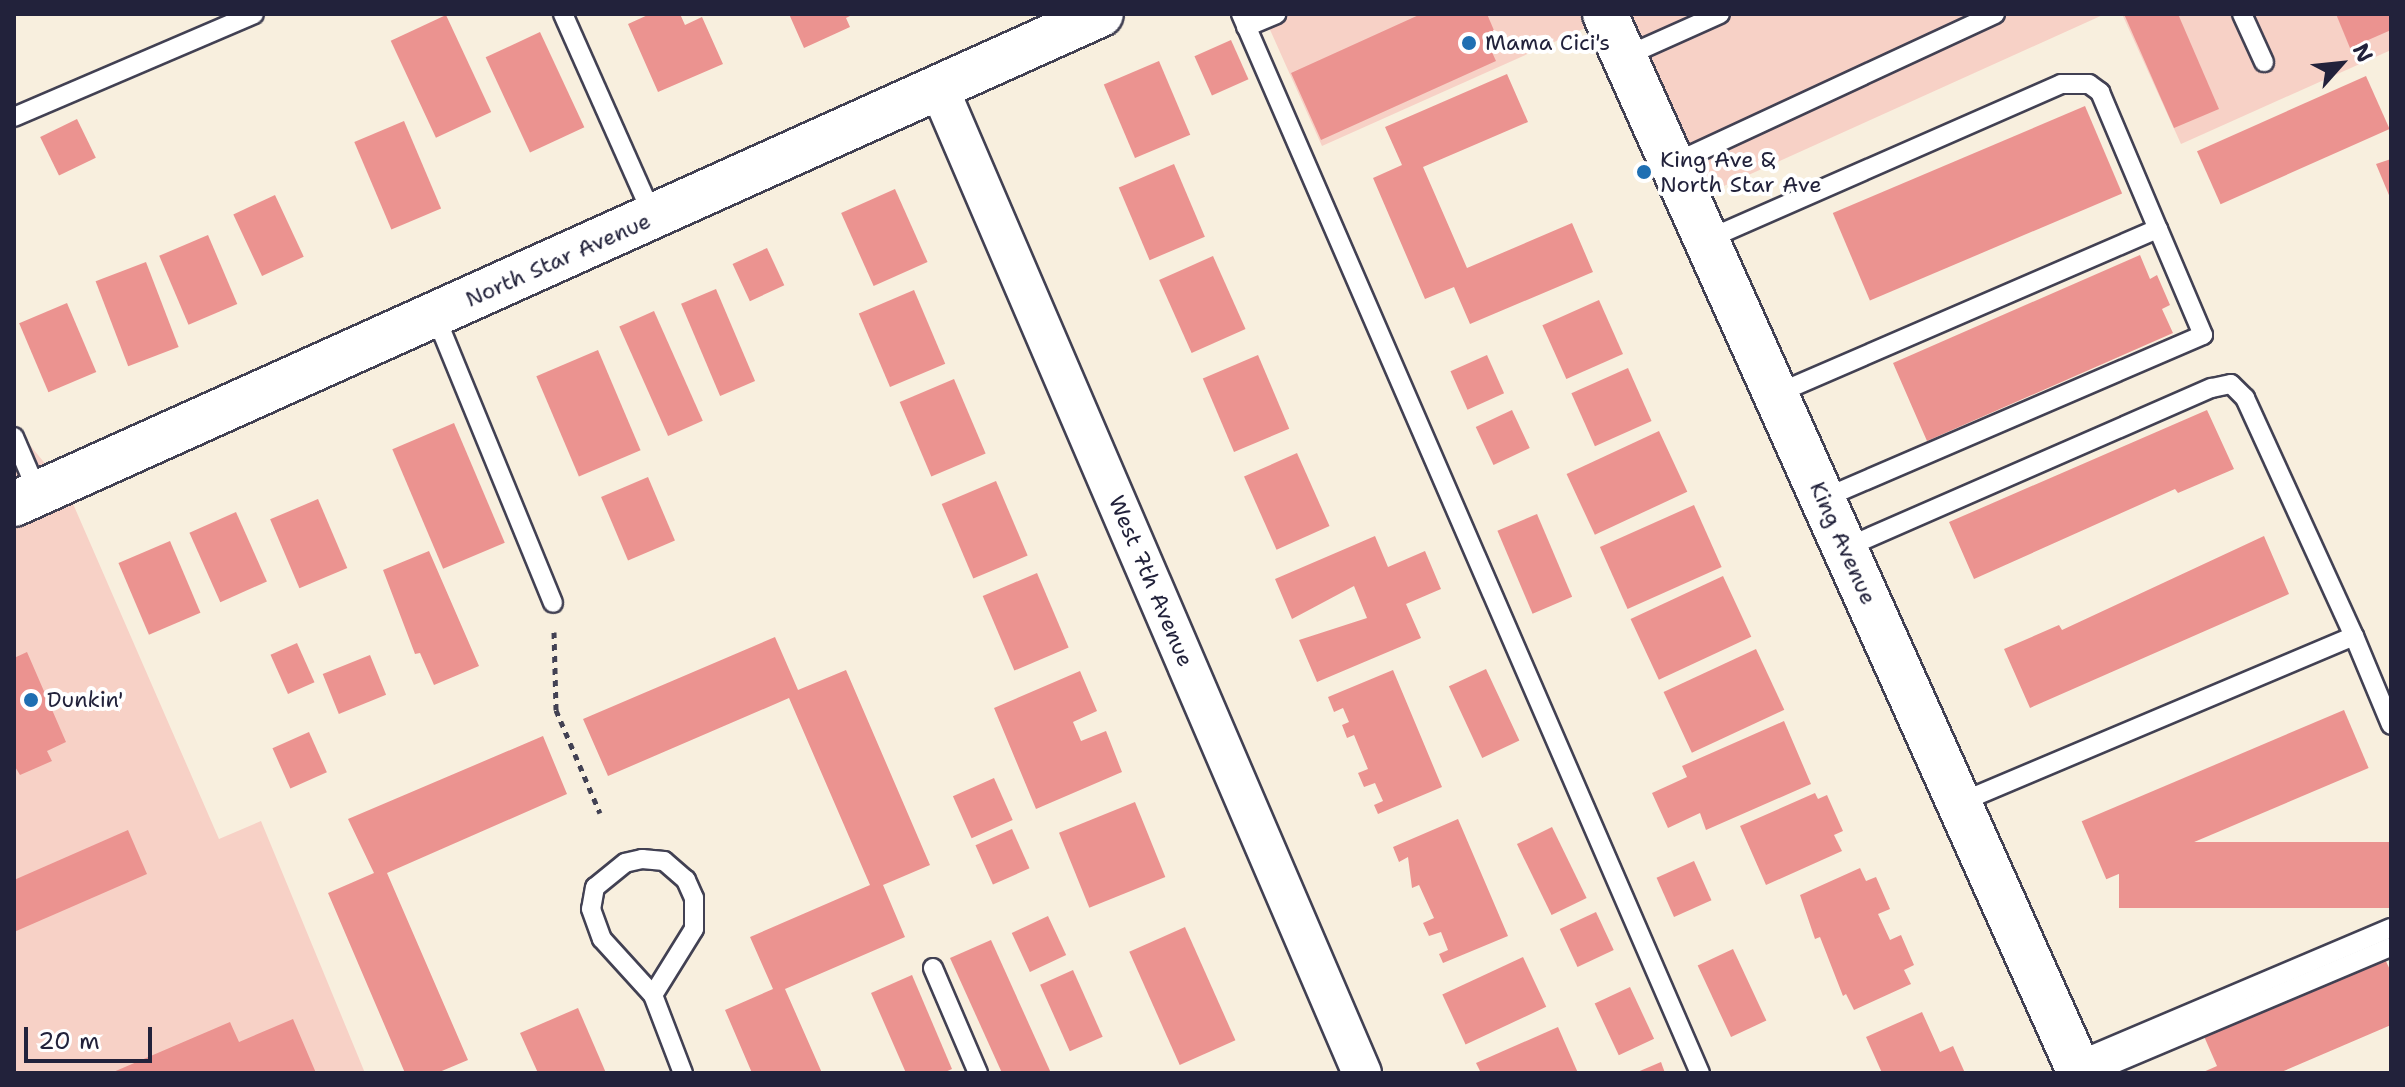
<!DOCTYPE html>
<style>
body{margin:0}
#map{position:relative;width:2405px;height:1087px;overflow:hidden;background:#f8efde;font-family:"Shantell Sans",sans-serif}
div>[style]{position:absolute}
.built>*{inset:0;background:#f7d1c6}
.building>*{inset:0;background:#eb9390;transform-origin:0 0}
.path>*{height:5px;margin-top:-2.5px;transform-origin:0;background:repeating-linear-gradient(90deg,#424153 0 6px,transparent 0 12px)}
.roads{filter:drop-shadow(2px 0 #424153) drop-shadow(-2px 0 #424153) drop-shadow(0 2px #424153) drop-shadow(0 -2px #424153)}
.service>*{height:18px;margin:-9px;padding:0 9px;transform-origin:9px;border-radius:9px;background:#fff}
.minor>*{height:38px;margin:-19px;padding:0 19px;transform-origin:19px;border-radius:19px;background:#fff}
.tertiary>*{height:44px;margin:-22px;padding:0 22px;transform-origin:22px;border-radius:22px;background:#fff}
.dots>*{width:22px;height:22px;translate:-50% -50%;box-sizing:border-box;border:4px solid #fff;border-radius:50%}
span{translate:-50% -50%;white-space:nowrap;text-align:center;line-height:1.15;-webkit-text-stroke:8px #fff;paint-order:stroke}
.poi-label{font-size:22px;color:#22223b}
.left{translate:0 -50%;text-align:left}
.street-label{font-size:22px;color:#22223b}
.frame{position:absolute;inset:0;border:16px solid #22223b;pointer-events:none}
.north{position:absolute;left:2301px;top:24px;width:80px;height:80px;-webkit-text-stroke:6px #fff;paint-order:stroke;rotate:63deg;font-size:22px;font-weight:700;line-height:32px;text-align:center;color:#22223b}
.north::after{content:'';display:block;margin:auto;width:28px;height:36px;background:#22223b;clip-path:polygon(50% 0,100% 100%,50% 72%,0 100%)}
.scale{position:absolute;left:24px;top:1027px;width:128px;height:36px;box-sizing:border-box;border:4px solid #22223b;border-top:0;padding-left:10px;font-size:24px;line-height:28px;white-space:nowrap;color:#22223b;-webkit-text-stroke:6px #fff;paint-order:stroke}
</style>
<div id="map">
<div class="built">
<div style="clip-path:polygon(1263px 14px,2105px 14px,1693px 200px,1610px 17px,1322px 146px)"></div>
<div style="clip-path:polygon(2122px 14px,2391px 14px,2391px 50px,2181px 144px)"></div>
<div style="clip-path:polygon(14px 426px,67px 490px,219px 839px,261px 821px,365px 1073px,14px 1073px)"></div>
</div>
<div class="building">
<div style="clip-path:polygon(650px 14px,680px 14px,685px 25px,702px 17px,723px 64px,658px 92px,628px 24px)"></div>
<div style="clip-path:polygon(789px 14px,854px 14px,846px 18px,850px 27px,804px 48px)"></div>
<div style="clip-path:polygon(1421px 14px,1487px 14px,1496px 35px,1486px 39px,1496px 61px,1321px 140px,1291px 73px)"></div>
<div style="clip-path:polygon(2124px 14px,2178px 14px,2219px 109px,2174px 128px)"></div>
<div style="clip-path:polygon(2336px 14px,2391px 14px,2391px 30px,2350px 48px)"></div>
<div style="left:446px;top:15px;width:107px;height:61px;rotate:65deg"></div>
<div style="left:540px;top:32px;width:105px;height:60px;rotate:65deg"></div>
<div style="left:1231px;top:40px;width:43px;height:40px;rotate:66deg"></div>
<div style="left:1159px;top:61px;width:80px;height:60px;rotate:67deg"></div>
<div style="clip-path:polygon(1507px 74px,1528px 122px,1423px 167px,1467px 268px,1572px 223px,1593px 272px,1470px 324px,1454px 287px,1425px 299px,1373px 178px,1402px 165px,1385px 127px)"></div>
<div style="left:2366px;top:76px;width:58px;height:185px;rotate:66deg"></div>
<div style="left:2085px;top:106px;width:95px;height:274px;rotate:67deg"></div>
<div style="left:77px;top:119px;width:43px;height:41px;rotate:64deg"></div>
<div style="left:404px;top:121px;width:95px;height:54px;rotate:67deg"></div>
<div style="clip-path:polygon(2391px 159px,2391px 200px,2376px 164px)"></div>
<div style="left:1174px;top:164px;width:79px;height:60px;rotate:67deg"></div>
<div style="left:895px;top:189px;width:80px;height:59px;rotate:66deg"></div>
<div style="left:275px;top:195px;width:68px;height:46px;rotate:65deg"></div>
<div style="left:208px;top:235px;width:75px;height:53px;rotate:67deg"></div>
<div style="left:767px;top:248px;width:41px;height:38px;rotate:65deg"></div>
<div style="clip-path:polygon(2140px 255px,2150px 279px,2157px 275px,2170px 305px,2162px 309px,2173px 333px,1927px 441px,1893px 363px)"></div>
<div style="left:1213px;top:256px;width:80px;height:59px;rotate:66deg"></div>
<div style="left:146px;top:262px;width:91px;height:54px;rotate:69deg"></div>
<div style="left:716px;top:289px;width:100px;height:38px;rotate:67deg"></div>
<div style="left:914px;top:290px;width:80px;height:60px;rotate:67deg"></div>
<div style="left:1599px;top:300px;width:59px;height:62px;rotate:66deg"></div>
<div style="left:67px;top:303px;width:75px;height:52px;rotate:67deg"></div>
<div style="left:654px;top:311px;width:120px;height:38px;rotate:66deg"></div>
<div style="left:598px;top:350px;width:109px;height:67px;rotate:67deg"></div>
<div style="left:1258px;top:355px;width:80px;height:60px;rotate:67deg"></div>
<div style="left:1487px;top:355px;width:42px;height:40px;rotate:66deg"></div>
<div style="left:1628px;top:368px;width:58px;height:62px;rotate:66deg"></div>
<div style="left:954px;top:379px;width:81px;height:59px;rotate:67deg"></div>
<div style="left:1512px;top:410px;width:42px;height:40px;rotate:65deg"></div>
<div style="clip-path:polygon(2207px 410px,2234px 469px,2178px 493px,2175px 489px,1974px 579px,1949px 522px)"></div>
<div style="left:454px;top:423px;width:130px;height:67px;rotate:67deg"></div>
<div style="left:1659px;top:431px;width:67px;height:102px;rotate:65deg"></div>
<div style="left:1297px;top:453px;width:80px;height:58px;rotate:66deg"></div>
<div style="left:648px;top:477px;width:69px;height:51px;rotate:67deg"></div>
<div style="left:996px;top:481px;width:81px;height:59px;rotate:67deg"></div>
<div style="left:318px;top:499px;width:75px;height:52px;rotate:67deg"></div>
<div style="left:1694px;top:505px;width:68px;height:103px;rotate:66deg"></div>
<div style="left:236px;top:512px;width:76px;height:51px;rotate:66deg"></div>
<div style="left:1537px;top:514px;width:90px;height:43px;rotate:67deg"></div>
<div style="clip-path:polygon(1375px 536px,1388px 567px,1425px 551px,1441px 589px,1406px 604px,1421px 638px,1317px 682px,1299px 640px,1367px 618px,1354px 586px,1292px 619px,1275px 579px)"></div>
<div style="clip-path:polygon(2264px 536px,2289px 594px,2030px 708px,2004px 649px,2059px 625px,2062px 630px)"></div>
<div style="left:170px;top:541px;width:78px;height:56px;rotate:67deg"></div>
<div style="clip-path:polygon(429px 551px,479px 666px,434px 685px,420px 653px,415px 654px,383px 570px)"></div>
<div style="left:1037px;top:573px;width:81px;height:59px;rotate:67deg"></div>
<div style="left:1723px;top:576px;width:67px;height:102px;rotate:65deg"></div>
<div style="clip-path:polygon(775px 637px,798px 690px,846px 670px,930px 865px,883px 885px,905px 937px,785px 989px,822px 1073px,752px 1073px,725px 1010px,773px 989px,750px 937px,870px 885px,789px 698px,608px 776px,583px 719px)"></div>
<div style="left:297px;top:643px;width:43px;height:29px;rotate:66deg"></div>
<div style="left:1756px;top:649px;width:67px;height:102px;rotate:65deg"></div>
<div style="clip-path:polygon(27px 652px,66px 742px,47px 751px,52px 761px,20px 775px,14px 765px,14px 658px)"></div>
<div style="left:370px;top:655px;width:43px;height:51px;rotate:68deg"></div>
<div style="left:1486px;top:669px;width:79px;height:41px;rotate:65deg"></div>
<div style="clip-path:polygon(1393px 670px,1442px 787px,1378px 814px,1374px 805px,1383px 801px,1375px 783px,1364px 787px,1358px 773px,1368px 769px,1354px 735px,1347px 738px,1342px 725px,1349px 722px,1343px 708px,1334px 712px,1328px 697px)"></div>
<div style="clip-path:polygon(1080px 671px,1097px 711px,1073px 722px,1081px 741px,1106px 731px,1122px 772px,1036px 809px,994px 708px)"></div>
<div style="left:2344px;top:710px;width:63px;height:285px;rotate:67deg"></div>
<div style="clip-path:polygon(1784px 721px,1811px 784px,1706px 830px,1700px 813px,1668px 828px,1652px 793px,1687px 777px,1682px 766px)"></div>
<div style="left:309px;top:732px;width:44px;height:40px;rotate:66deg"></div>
<div style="clip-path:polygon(543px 736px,567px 794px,387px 873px,468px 1060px,437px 1073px,405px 1073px,328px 893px,374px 873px,348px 819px)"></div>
<div style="left:994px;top:778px;width:46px;height:45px;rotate:66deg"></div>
<div style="clip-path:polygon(1815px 793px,1818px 799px,1827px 795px,1843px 831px,1834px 835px,1842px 851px,1766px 885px,1740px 826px)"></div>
<div style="left:1135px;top:802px;width:81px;height:82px;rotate:68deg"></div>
<div style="clip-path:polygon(1458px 819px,1508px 936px,1443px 963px,1439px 954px,1448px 950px,1441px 932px,1429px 936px,1423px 923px,1434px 918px,1419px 885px,1412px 888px,1408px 857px,1399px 862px,1393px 847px)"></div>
<div style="left:1552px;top:827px;width:79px;height:39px;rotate:64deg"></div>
<div style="left:1012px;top:829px;width:43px;height:40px;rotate:66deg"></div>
<div style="clip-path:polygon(128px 830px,147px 874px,14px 932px,14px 880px)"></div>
<div style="left:2391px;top:842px;width:66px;height:272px;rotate:90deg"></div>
<div style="left:1694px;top:861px;width:43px;height:41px;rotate:66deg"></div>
<div style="clip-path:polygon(1860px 868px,1866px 881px,1876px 877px,1890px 909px,1878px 914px,1890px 940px,1901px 935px,1914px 965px,1904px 970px,1911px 984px,1854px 1010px,1846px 994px,1843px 996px,1820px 937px,1815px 939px,1800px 895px)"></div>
<div style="left:1596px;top:912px;width:42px;height:40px;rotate:65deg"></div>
<div style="left:1048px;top:916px;width:43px;height:40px;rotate:65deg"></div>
<div style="left:1185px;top:927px;width:124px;height:61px;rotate:66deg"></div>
<div style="clip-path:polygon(991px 940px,1051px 1073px,1002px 1073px,950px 958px)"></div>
<div style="left:1733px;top:949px;width:79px;height:39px;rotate:65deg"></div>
<div style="left:1523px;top:957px;width:55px;height:89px;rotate:65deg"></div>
<div style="clip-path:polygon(2384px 957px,2391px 972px,2391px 1025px,2279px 1073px,2201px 1073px,2217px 1066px,2203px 1034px)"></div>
<div style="left:1073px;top:970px;width:73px;height:36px;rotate:66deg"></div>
<div style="clip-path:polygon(912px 975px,952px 1069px,943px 1073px,906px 1073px,871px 993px)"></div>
<div style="left:1630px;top:987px;width:57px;height:39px;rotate:65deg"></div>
<div style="clip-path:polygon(578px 1008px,606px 1073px,538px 1073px,520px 1033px)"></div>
<div style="clip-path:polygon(1922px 1012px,1940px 1052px,1953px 1046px,1965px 1073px,1882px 1073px,1866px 1037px)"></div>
<div style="clip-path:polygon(293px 1019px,316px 1073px,111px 1073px,230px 1022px,239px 1042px)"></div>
<div style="clip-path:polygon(1558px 1027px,1578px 1073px,1481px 1073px,1476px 1063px)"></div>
<div style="clip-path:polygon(1661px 1062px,1665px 1073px,1635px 1073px)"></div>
</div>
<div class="path">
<div style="left:554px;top:632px;width:78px;rotate:88.5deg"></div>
<div style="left:556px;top:710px;width:112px;rotate:66.9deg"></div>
</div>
<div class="roads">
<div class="service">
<div style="left:563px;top:14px;width:221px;rotate:66deg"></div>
<div style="left:1241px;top:14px;width:1154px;rotate:66.57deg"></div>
<div style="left:2242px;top:14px;width:53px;rotate:65.4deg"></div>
<div style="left:1246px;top:27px;width:33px;rotate:-23deg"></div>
<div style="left:1624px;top:57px;width:105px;rotate:-24.1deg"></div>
<div style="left:14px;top:117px;width:261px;rotate:-23.2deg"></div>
<div style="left:1672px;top:164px;width:356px;rotate:-24.9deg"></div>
<div style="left:1706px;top:240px;width:388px;rotate:-23.7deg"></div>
<div style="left:2061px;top:84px;width:28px"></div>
<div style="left:2089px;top:84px;width:14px;rotate:36deg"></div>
<div style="left:2100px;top:92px;width:149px;rotate:67.1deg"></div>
<div style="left:435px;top:315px;width:311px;rotate:67.7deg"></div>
<div style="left:1776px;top:394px;width:416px;rotate:-23.4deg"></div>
<div style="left:2158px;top:229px;width:115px;rotate:67deg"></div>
<div style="left:2203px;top:335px;width:414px;rotate:156.7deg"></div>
<div style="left:14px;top:437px;width:61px;rotate:66.8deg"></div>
<div style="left:1845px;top:548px;width:400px;rotate:-23.6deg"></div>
<div style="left:2212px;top:388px;width:19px;rotate:-12deg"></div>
<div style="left:2231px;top:384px;width:20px;rotate:45deg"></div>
<div style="left:2245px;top:398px;width:262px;rotate:65.4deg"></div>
<div style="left:2354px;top:636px;width:429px;rotate:157.1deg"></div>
<div style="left:2354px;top:636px;width:96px;rotate:67.4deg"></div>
<div style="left:933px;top:968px;width:114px;rotate:66.8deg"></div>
<div style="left:653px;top:995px;width:78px;rotate:-58.2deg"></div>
<div style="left:694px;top:929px;width:31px;rotate:-90deg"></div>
<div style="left:694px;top:898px;width:20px;rotate:-114deg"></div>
<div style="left:686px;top:880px;width:29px;rotate:-139deg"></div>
<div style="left:664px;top:861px;width:22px;rotate:-175deg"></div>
<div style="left:642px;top:859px;width:17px;rotate:167deg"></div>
<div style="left:625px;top:863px;width:38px;rotate:141deg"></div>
<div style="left:595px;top:887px;width:22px;rotate:100deg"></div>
<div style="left:591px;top:909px;width:32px;rotate:70deg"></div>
<div style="left:602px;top:939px;width:76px;rotate:47.7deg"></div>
<div style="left:653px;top:995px;width:84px;rotate:69deg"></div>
<div style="left:2075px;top:1062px;width:343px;rotate:-23deg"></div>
<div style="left:2092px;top:1073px;width:324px;rotate:-22.9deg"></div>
</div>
<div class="minor">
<div style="left:939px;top:88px;width:1072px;rotate:66.76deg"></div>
</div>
<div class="tertiary">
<div style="left:1605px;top:14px;width:1161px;rotate:65.84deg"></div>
<div style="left:14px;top:504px;width:1192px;rotate:-24.26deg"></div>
</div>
</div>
<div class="dots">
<div style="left:1469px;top:43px;background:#1f6fb2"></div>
<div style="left:1644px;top:172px;background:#1f6fb2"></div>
<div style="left:31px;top:700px;background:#1f6fb2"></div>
</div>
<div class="poi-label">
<span class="left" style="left:1485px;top:43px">Mama Cici's</span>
<span class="left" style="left:1660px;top:172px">King Ave &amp;<br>North Star Ave</span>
<span class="left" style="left:47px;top:700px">Dunkin'</span>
</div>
<div class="street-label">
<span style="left:558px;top:260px;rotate:-24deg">North Star Avenue</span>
<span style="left:1843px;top:543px;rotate:66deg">King Avenue</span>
<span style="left:1151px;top:581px;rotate:67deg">West 7th Avenue</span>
</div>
<div class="frame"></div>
<div class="north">N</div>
<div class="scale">20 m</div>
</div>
